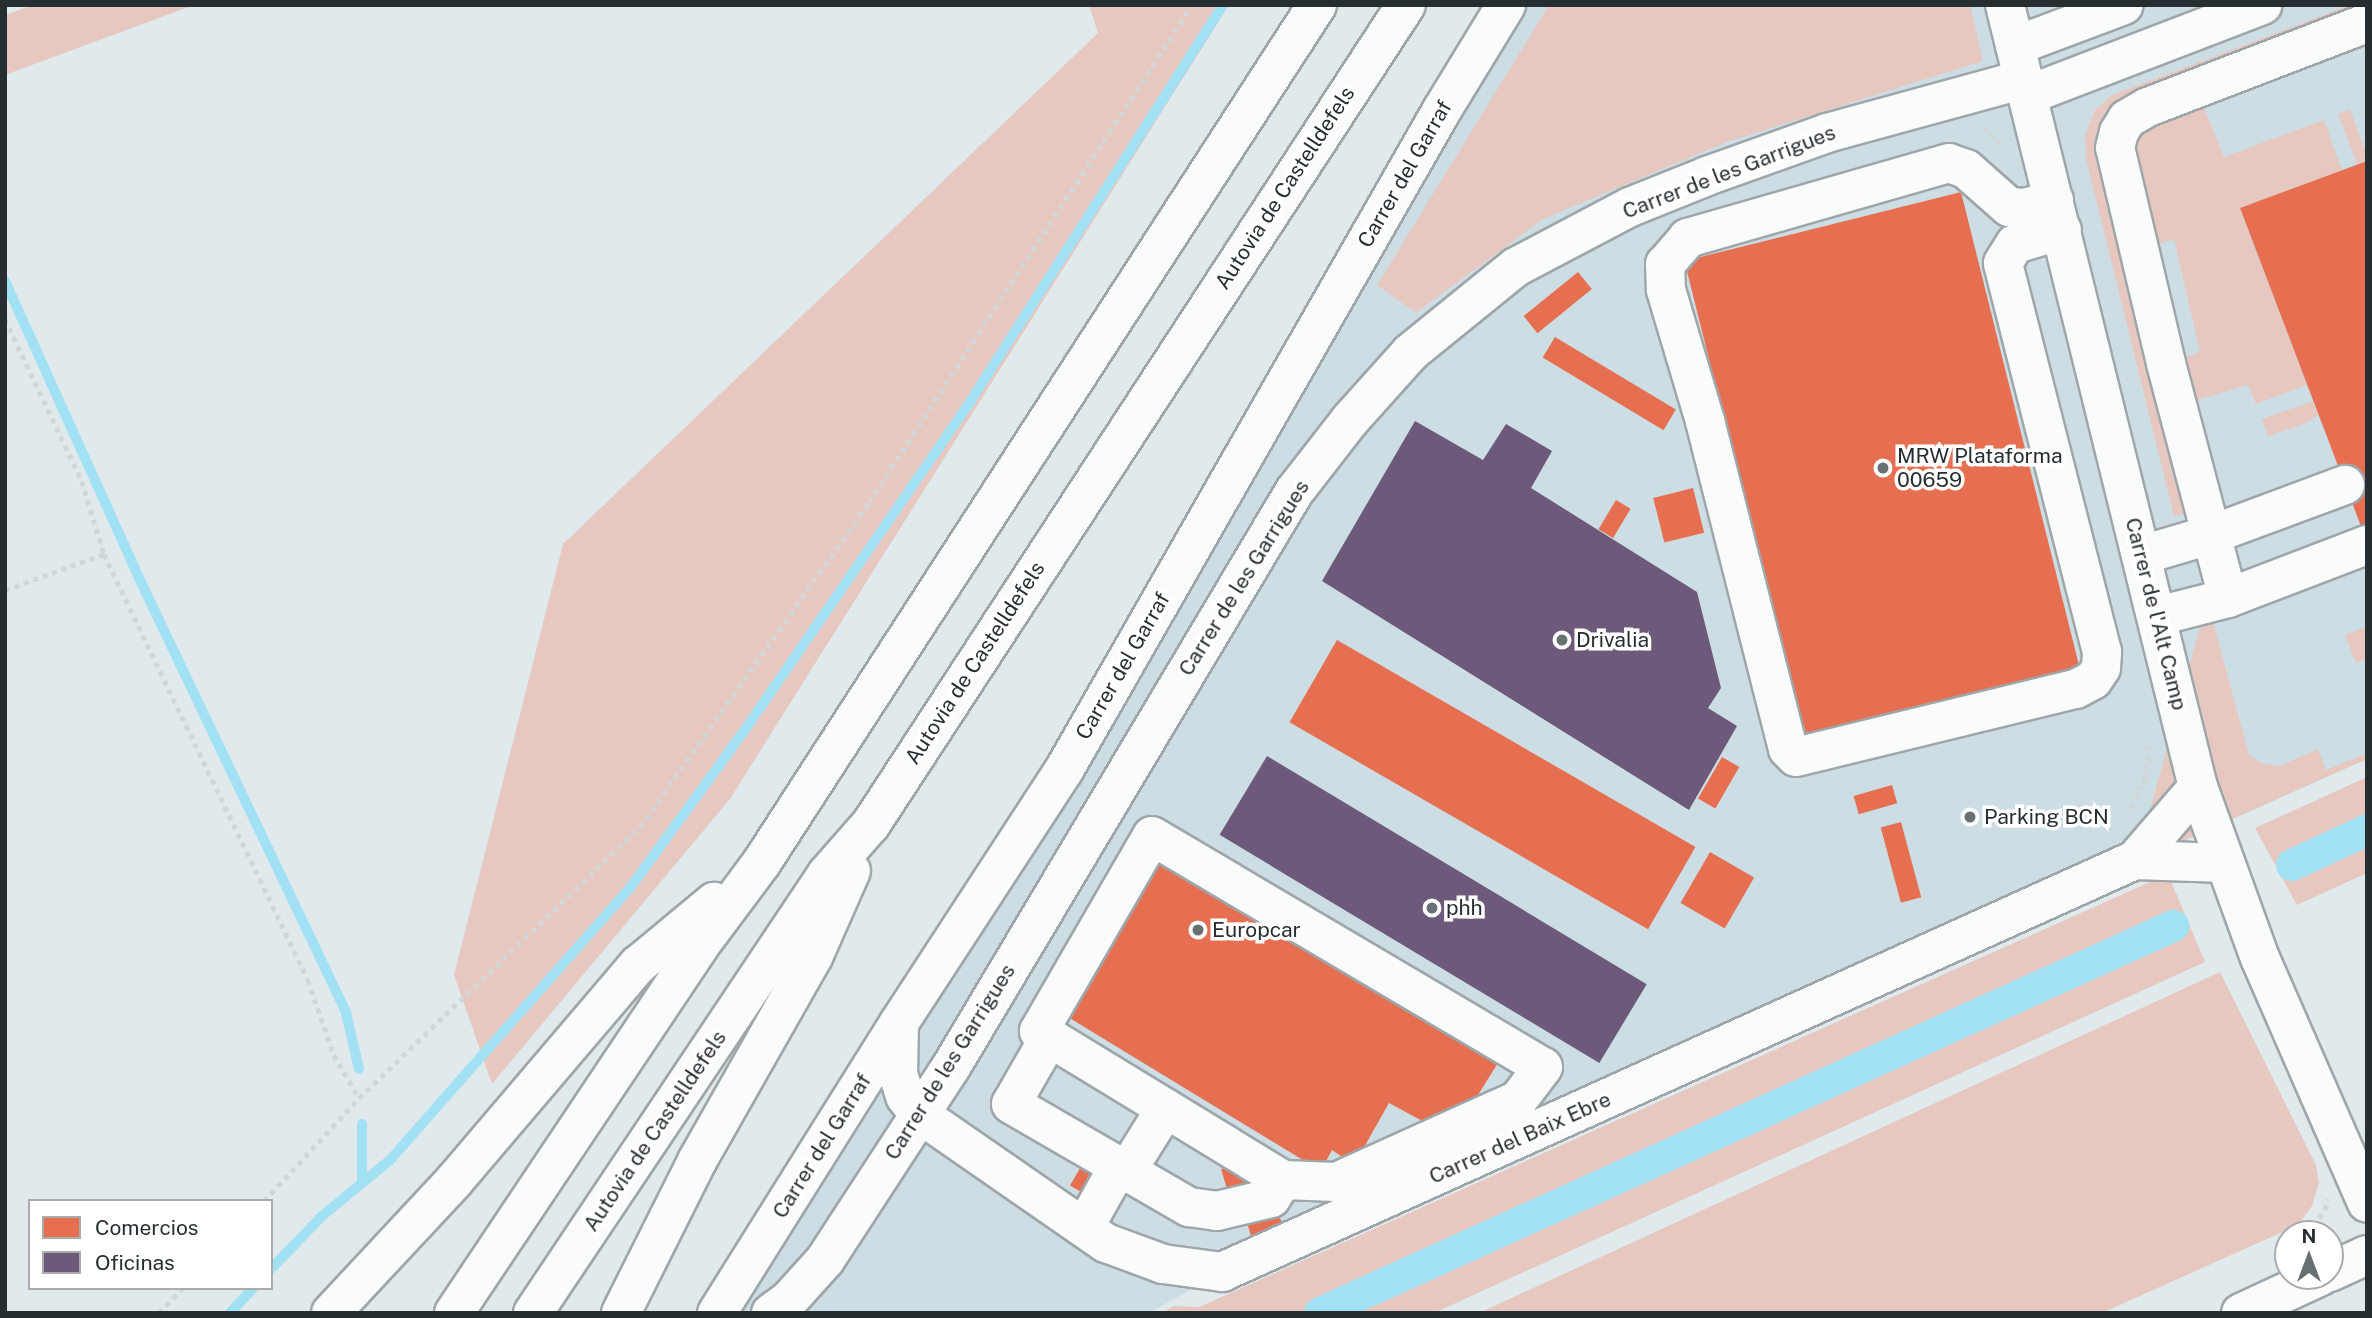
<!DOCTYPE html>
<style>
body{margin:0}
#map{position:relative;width:2372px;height:1318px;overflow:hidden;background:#e0eaed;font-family:"Public Sans",sans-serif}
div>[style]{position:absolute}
.built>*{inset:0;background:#ccdee4}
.green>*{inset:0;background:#e6c8c1}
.shops>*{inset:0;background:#e76f51;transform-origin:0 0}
.offices>*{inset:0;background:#6d597a;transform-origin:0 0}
.stream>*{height:10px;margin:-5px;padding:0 5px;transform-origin:5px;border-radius:5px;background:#a2e0f3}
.canal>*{height:32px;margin:-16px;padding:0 16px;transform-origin:16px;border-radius:16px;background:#a2e0f3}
.path>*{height:4.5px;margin-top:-2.25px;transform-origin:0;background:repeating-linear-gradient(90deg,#d2d6d7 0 5px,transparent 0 10px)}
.roads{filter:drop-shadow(2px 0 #9fa6a9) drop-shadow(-2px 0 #9fa6a9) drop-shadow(0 2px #9fa6a9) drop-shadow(0 -2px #9fa6a9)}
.minor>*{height:38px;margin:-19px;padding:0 19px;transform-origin:19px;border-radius:19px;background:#fafcfc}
.major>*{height:38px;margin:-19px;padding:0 19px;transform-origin:19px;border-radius:19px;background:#fafcfc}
.highway>*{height:38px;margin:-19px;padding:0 19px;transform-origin:19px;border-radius:19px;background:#fafcfc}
.dots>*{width:19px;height:19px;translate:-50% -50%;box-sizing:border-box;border:4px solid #fff;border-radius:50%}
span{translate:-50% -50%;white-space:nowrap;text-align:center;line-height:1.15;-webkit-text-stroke:7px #fff;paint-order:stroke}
.street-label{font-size:21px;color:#272e31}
.poi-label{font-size:21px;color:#272e31}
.left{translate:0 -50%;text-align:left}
.frame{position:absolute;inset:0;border:7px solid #272e31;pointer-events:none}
.legend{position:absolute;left:28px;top:1199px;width:245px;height:91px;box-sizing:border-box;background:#fff;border:2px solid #a9abad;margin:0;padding:9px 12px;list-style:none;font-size:21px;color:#272e31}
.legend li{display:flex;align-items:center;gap:14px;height:35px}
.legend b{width:35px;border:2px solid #a9abad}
.north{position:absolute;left:2274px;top:1220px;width:70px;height:70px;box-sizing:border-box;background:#fff;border:2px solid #a9abad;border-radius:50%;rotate:0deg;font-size:19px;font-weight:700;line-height:28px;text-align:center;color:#272e31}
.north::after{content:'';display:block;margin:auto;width:24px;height:32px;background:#687073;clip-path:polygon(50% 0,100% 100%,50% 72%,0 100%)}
</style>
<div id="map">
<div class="built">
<div style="clip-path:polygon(1506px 5px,2367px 5px,2367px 759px,1222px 1272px,1149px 1313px,717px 1313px)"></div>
</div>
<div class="green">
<div style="clip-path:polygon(33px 5px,194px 5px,5px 75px,5px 15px)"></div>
<div style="clip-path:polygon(1089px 5px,1229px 5px,730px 799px,492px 1084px,454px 975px,563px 544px,1098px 33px)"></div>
<div style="clip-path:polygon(1549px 5px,1970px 5px,1983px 61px,1727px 142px,1543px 219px,1416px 313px,1377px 285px)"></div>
<div style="clip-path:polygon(2350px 5px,2359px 5px,2362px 18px,2125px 107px,2188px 513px,2174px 516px,2086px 159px,2085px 135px,2095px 110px,2112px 95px)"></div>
<div style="clip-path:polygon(2201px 100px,2224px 157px,2324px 120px,2342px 170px,2240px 209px,2307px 385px,2256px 404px,2248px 385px,2190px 402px,2179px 359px,2200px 352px,2174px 239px,2153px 246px,2132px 148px,2134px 135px)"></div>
<div style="clip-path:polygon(2350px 110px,2367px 155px,2367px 161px,2357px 164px,2338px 114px)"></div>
<div style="clip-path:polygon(2313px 401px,2318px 415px,2307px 423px,2268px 436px,2262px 419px)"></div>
<div style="clip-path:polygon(2213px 622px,2249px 755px,2263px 764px,2280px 766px,2318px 749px,2326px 770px,2367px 753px,2367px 759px,2136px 862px,2201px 623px)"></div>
<div style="clip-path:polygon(2367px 627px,2367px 659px,2356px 663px,2345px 635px)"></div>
<div style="clip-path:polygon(2367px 777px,2367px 873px,2297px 905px,2255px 828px)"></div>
<div style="clip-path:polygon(2168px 874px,2205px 962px,1434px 1313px,1162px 1313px,1174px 1306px,1199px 1307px)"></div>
<div style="clip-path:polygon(2220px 972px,2316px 1165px,2319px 1183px,2312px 1206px,2298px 1225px,2102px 1313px,1479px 1313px)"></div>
</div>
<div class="shops">
<div style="clip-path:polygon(2367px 161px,2367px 542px,2240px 208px)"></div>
<div style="left:1961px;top:192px;width:499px;height:285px;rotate:76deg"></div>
<div style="left:1578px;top:272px;width:22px;height:70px;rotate:51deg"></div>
<div style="left:1555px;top:337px;width:141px;height:24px;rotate:31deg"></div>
<div style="left:1693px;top:488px;width:46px;height:41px;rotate:76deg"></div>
<div style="left:1616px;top:500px;width:17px;height:34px;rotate:31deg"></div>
<div style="left:1337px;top:640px;width:414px;height:95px;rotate:30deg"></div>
<div style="left:1722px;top:757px;width:20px;height:48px;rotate:30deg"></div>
<div style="left:1892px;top:785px;width:19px;height:40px;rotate:74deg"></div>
<div style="left:1901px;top:822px;width:78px;height:21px;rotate:75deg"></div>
<div style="clip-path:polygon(1155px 849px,1501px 1058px,1452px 1137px,1389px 1103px,1354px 1165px,1332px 1150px,1321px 1171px,1058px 1011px)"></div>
<div style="left:1710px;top:852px;width:51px;height:59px;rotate:30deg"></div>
<div style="clip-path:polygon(1251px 1160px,1257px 1191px,1285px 1225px,1251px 1236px,1239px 1196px,1230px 1199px,1221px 1169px)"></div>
<div style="left:1083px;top:1163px;width:22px;height:26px;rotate:30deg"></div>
</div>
<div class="offices">
<div style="clip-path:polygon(1415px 421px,1483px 460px,1506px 424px,1552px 451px,1531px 488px,1697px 592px,1721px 688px,1708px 708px,1737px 726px,1689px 810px,1322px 581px)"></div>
<div style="left:1267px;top:756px;width:443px;height:92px;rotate:31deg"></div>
</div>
<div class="stream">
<div style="left:5px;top:281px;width:324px;rotate:65.7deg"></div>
<div style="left:138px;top:576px;width:484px;rotate:64.5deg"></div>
<div style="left:346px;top:1013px;width:57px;rotate:76.9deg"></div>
<div style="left:362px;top:1183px;width:59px;rotate:-90deg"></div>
<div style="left:271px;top:1269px;width:74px;rotate:-46.1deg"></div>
<div style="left:322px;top:1216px;width:88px;rotate:-39.5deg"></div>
<div style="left:390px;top:1160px;width:363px;rotate:-48.6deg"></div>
<div style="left:630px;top:888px;width:194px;rotate:-54deg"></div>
<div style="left:744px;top:731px;width:399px;rotate:-55.5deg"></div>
<div style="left:970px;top:402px;width:471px;rotate:-57.5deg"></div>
<div style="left:230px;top:1313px;width:34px;rotate:-47deg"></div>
</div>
<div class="canal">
<div style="left:2292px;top:865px;width:83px;rotate:-25deg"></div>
<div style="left:1320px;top:1313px;width:937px;rotate:-24.4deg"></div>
</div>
<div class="path">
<div style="left:1984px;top:127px;width:29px;rotate:46deg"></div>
<div style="left:5px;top:319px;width:179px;rotate:64.6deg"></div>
<div style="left:82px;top:481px;width:76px;rotate:73.2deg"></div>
<div style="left:104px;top:554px;width:472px;rotate:64.4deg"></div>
<div style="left:308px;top:980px;width:79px;rotate:70.9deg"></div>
<div style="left:334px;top:1055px;width:50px;rotate:59.8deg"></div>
<div style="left:5px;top:590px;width:105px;rotate:-20deg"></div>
<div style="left:2131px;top:808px;width:31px;rotate:-65deg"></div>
<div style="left:2144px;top:780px;width:37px;rotate:-82deg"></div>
<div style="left:264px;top:1201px;width:140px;rotate:-47.3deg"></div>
<div style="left:359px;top:1098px;width:390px;rotate:-44deg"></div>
<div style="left:640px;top:827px;width:398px;rotate:-54.8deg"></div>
<div style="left:869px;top:502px;width:593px;rotate:-56.98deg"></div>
<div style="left:2307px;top:1234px;width:30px;rotate:-53deg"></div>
<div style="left:2325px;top:1210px;width:11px;rotate:-80deg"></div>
<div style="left:2285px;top:1247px;width:4px;rotate:-34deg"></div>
<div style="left:159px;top:1313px;width:34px;rotate:-47deg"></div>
</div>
<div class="roads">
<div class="minor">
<div style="left:2005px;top:5px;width:805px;rotate:76.14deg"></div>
<div style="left:2198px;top:787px;width:182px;rotate:70.1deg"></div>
<div style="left:2260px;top:958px;width:267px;rotate:66.4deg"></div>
<div style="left:2015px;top:46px;width:116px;rotate:-20.6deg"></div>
<div style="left:2028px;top:95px;width:251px;rotate:-21deg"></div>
<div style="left:2054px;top:200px;width:30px;rotate:165deg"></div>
<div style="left:2025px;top:208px;width:16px;rotate:-176deg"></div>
<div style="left:2009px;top:207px;width:57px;rotate:-138.5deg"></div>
<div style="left:1966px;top:169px;width:18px;rotate:-161deg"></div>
<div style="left:1949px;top:163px;width:272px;rotate:164deg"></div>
<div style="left:1688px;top:238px;width:35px;rotate:131deg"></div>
<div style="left:1665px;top:264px;width:26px;rotate:88deg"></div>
<div style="left:1666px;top:290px;width:137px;rotate:73.4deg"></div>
<div style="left:1705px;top:421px;width:338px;rotate:75.8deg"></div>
<div style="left:1788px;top:749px;width:11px;rotate:45deg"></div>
<div style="left:1796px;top:757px;width:288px;rotate:-13.7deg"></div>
<div style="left:2076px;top:689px;width:19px;rotate:-28deg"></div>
<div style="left:2093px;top:680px;width:14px;rotate:-56deg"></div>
<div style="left:2101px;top:668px;width:16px;rotate:-86deg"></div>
<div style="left:2102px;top:652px;width:401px;rotate:-104.3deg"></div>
<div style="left:2003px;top:263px;width:22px;rotate:-58deg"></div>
<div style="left:2015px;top:244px;width:49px;rotate:-16.6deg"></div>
<div style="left:2142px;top:555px;width:74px;rotate:-16.5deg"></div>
<div style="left:2213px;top:534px;width:141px;rotate:-20.4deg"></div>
<div style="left:2228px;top:598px;width:149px;rotate:-20.9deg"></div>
<div style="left:2158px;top:616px;width:72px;rotate:-14.4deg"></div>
<div style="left:2228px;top:598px;width:243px;rotate:-104.8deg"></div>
<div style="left:2166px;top:363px;width:221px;rotate:-103.3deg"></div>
<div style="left:2115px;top:148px;width:16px;rotate:-76deg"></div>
<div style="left:2119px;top:132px;width:15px;rotate:-58deg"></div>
<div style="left:2127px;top:119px;width:24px;rotate:-30deg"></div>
<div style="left:2148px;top:107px;width:235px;rotate:-21deg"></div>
<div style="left:1152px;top:836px;width:454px;rotate:30.6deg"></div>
<div style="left:1543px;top:1067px;width:41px;rotate:127.1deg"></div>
<div style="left:1518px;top:1100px;width:200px;rotate:155.7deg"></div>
<div style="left:1336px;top:1182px;width:53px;rotate:-177.8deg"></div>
<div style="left:1283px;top:1180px;width:286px;rotate:-148.6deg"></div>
<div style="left:1039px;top:1031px;width:225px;rotate:-59.9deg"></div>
<div style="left:2135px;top:860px;width:90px;rotate:1.9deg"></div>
<div style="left:1049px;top:1038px;width:76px;rotate:119.9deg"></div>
<div style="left:1011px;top:1104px;width:206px;rotate:30.1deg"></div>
<div style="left:1189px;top:1207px;width:28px;rotate:8deg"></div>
<div style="left:1217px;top:1211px;width:56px;rotate:-13.5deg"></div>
<div style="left:1271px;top:1198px;width:22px;rotate:-56deg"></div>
<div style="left:918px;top:1113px;width:229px;rotate:34.7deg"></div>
<div style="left:1106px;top:1243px;width:61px;rotate:20.2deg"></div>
<div style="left:1163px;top:1264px;width:60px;rotate:7.7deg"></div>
<div style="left:1222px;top:1272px;width:1002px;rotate:-24.29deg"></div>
<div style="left:2135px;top:860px;width:96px;rotate:-49.2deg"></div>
<div style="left:1084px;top:1228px;width:57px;rotate:-60.8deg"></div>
<div style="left:1112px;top:1178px;width:15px;rotate:-23deg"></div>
<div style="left:1126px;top:1172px;width:75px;rotate:-58deg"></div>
<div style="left:2330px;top:1272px;width:41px;rotate:-24.7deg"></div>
<div style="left:771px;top:1313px;width:22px;rotate:-36deg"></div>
<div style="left:789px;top:1300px;width:54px;rotate:-48deg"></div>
<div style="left:825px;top:1260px;width:230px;rotate:-56.9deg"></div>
<div style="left:951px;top:1067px;width:670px;rotate:-59.18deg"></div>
<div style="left:1294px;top:492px;width:91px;rotate:-52.1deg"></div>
<div style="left:1350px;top:420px;width:91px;rotate:-48.1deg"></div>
<div style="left:1411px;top:352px;width:135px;rotate:-39deg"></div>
<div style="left:1516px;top:267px;width:129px;rotate:-27.8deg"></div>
<div style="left:1630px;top:207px;width:83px;rotate:-21.9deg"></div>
<div style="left:1707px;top:176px;width:127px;rotate:-19.7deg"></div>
<div style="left:1827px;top:133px;width:204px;rotate:-15.3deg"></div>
<div style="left:2241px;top:1313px;width:88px;rotate:-24.8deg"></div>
</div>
<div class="major">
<div style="left:899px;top:1023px;width:51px;rotate:91.1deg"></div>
<div style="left:898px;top:1074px;width:23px;rotate:72deg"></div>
<div style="left:905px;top:1096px;width:21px;rotate:53deg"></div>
<div style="left:717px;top:1313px;width:342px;rotate:-57.9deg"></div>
<div style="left:899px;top:1023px;width:302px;rotate:-56.9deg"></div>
<div style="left:1064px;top:770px;width:761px;rotate:-60.2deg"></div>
<div style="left:1442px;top:110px;width:123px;rotate:-58.6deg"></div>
</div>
<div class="highway">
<div style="left:331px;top:1313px;width:180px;rotate:-47deg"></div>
<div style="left:454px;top:1181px;width:284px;rotate:-49.6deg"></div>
<div style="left:638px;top:965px;width:99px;rotate:-39.7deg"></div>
<div style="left:454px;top:1313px;width:439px;rotate:-56.2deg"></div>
<div style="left:698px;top:948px;width:107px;rotate:-53.3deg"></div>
<div style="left:762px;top:862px;width:1021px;rotate:-57.07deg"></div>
<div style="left:533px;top:1313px;width:528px;rotate:-56.19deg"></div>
<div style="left:827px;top:874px;width:67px;rotate:-48.7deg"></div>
<div style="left:871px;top:824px;width:978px;rotate:-56.85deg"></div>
<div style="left:621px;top:1313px;width:170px;rotate:-63.4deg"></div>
<div style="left:697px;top:1161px;width:235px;rotate:-60.4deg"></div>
<div style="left:813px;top:957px;width:94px;rotate:-66.2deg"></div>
</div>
</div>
<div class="dots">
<div style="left:1883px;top:468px;background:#687073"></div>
<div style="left:1562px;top:640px;background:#687073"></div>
<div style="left:1970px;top:817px;background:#687073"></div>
<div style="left:1432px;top:908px;background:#687073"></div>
<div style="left:1198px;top:930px;background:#687073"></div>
</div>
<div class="street-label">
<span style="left:1729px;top:172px;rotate:-21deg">Carrer de les Garrigues</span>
<span style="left:1405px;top:174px;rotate:-60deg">Carrer del Garraf</span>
<span style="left:1285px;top:188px;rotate:-57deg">Autovia de Castelldefels</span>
<span style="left:1244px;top:578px;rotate:-58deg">Carrer de les Garrigues</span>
<span style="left:2156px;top:614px;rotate:76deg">Carrer de l'Alt Camp</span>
<span style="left:975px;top:663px;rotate:-57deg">Autovia de Castelldefels</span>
<span style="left:1123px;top:666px;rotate:-60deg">Carrer del Garraf</span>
<span style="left:950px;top:1062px;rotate:-58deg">Carrer de les Garrigues</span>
<span style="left:655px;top:1131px;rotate:-56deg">Autovia de Castelldefels</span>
<span style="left:1520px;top:1138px;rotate:-24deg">Carrer del Baix Ebre</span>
<span style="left:822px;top:1146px;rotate:-58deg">Carrer del Garraf</span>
</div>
<div class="poi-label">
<span class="left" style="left:1897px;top:468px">MRW Plataforma<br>00659</span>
<span class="left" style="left:1576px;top:640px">Drivalia</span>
<span class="left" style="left:1984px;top:817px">Parking BCN</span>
<span class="left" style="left:1446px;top:908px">phh</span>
<span class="left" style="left:1212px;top:930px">Europcar</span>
</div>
<div class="frame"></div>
<ul class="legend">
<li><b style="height:19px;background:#e76f51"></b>Comercios</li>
<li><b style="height:19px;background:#6d597a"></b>Oficinas</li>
</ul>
<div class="north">N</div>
</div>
